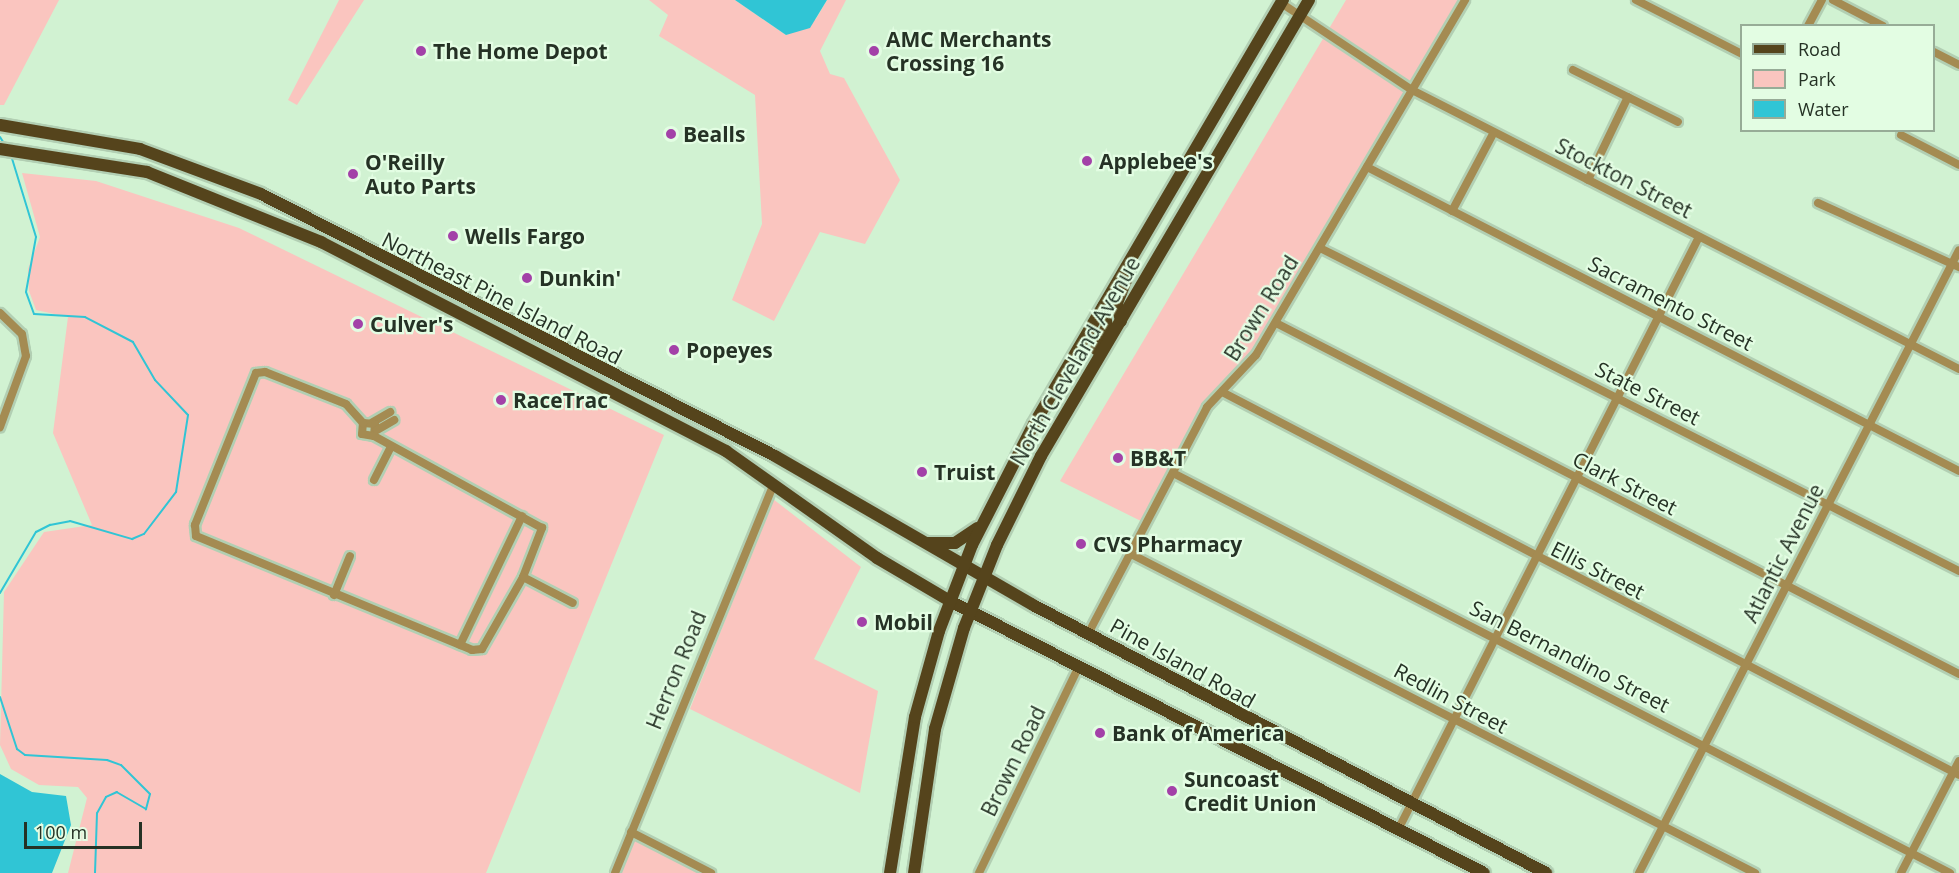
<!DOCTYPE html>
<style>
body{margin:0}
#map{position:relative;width:1959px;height:873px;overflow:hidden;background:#d1f2d2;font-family:"Open Sans",sans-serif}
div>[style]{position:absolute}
.green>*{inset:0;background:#fac5bf}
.water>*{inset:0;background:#30c5d5}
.stream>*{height:2px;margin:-1px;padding:0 1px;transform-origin:1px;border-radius:1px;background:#30c5d5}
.roads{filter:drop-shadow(2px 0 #b2cfb3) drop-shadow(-2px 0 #b2cfb3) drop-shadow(0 2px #b2cfb3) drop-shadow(0 -2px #b2cfb3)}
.street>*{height:8px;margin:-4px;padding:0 4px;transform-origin:4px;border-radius:4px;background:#a48b52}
.primary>*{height:12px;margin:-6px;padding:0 6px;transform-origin:6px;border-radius:6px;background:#55441c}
.dots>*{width:16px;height:16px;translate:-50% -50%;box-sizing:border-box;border:3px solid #e3fde3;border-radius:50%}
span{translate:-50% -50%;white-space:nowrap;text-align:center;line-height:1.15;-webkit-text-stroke:4.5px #e3fde3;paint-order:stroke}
.poi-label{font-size:21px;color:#253225;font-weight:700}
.left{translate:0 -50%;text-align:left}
.street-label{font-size:21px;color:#253225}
.legend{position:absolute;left:1740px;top:24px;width:195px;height:108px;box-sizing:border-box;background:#e3fde3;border:2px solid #97ac97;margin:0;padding:8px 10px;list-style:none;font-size:18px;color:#253225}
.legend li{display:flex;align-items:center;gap:12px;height:30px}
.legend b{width:30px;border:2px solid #97ac97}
.scale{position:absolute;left:24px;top:822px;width:118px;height:27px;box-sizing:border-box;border:3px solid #253225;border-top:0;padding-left:8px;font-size:18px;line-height:21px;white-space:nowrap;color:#253225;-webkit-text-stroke:4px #e3fde3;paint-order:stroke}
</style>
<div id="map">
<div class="green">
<div style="clip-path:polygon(0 0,59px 0,4px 105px,0 105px)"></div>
<div style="clip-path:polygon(339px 0,364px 0,297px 105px,288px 100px)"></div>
<div style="clip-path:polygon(649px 0,735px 0,786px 35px,816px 19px,827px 0,846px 0,820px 51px,830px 74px,844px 78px,900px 180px,865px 244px,820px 232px,774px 321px,732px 300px,762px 224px,755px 95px,659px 36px,668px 15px)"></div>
<div style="clip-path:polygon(1346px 0,1468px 0,1251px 365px,1210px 409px,1149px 525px,1060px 481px)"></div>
<div style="clip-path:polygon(22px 173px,96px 181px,239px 228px,664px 435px,486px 873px,68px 873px,87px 798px,78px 787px,39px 785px,11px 769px,0 745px,4px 592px,44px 532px,92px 525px,53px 433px,68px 317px,36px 310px,29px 291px,28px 269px,40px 237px)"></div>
<div style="clip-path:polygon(773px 499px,861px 567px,814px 659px,878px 691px,860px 793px,690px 709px)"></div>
<div style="clip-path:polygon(635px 830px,717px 873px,619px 873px)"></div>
</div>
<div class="water">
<div style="clip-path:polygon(735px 0,827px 0,810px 28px,786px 35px)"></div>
<div style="clip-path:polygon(0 774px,32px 792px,66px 796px,71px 825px,52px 873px,0 873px)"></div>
</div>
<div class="stream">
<div style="left:0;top:137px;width:9px;rotate:58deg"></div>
<div style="left:0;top:593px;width:71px;rotate:-59.5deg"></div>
<div style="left:36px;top:532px;width:16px;rotate:-27deg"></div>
<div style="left:50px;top:525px;width:20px;rotate:-11deg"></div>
<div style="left:70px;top:521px;width:65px;rotate:16.2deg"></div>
<div style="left:132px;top:539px;width:13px;rotate:-23deg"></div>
<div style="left:144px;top:534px;width:53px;rotate:-52.7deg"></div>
<div style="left:176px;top:492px;width:78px;rotate:-81.1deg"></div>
<div style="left:188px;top:415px;width:48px;rotate:-133.3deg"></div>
<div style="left:155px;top:380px;width:44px;rotate:-120.1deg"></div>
<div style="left:133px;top:342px;width:54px;rotate:-152.5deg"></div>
<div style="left:85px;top:317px;width:51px;rotate:-176.6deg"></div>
<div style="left:34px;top:314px;width:23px;rotate:-110deg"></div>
<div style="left:26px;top:292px;width:56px;rotate:-79.7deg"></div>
<div style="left:36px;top:237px;width:86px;rotate:-107deg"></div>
<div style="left:0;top:697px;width:55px;rotate:71.9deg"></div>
<div style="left:17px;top:749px;width:10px;rotate:37deg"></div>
<div style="left:25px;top:755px;width:82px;rotate:3.5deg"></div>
<div style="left:107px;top:760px;width:15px;rotate:20deg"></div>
<div style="left:121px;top:765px;width:41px;rotate:45deg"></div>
<div style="left:150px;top:794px;width:16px;rotate:105deg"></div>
<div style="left:146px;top:809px;width:34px;rotate:-150deg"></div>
<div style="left:117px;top:792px;width:12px;rotate:156deg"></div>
<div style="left:106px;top:797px;width:18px;rotate:119deg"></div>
<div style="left:97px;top:813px;width:60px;rotate:91.9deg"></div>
</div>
<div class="roads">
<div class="street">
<div style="left:1636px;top:0;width:119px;rotate:27deg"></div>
<div style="left:1833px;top:0;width:56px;rotate:27.5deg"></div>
<div style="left:1281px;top:3px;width:157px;rotate:33.6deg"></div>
<div style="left:1412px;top:90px;width:614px;rotate:27.02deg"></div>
<div style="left:1808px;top:26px;width:30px;rotate:-62deg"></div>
<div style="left:1934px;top:52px;width:28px;rotate:27deg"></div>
<div style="left:1573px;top:70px;width:117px;rotate:26.3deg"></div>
<div style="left:1901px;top:135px;width:65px;rotate:27.3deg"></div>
<div style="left:1367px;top:167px;width:665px;rotate:27.18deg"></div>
<div style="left:1588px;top:180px;width:92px;rotate:-64.3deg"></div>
<div style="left:1818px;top:203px;width:155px;rotate:24.4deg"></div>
<div style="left:1452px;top:211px;width:89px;rotate:-62deg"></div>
<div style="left:1320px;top:248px;width:716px;rotate:26.82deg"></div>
<div style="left:0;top:313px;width:30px;rotate:44deg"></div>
<div style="left:22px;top:334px;width:22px;rotate:80deg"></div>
<div style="left:26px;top:356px;width:76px;rotate:110.1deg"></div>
<div style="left:1276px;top:323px;width:768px;rotate:27.2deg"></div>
<div style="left:1224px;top:393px;width:828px;rotate:27.46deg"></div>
<div style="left:373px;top:422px;width:20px;rotate:-30deg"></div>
<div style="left:363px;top:423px;width:12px;rotate:5deg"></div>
<div style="left:375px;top:424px;width:12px;rotate:95deg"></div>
<div style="left:374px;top:436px;width:12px;rotate:-171deg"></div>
<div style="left:362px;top:434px;width:11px;rotate:-85deg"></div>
<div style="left:363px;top:423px;width:25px;rotate:-132deg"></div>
<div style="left:346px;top:404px;width:87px;rotate:-158.4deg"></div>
<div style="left:265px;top:372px;width:9px;rotate:174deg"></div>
<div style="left:256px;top:373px;width:164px;rotate:111.9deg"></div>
<div style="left:195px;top:525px;width:11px;rotate:85deg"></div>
<div style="left:196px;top:536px;width:299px;rotate:22.4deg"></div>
<div style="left:472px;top:650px;width:10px;rotate:-6deg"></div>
<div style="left:482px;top:649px;width:83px;rotate:-60.3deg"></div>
<div style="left:523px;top:577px;width:53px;rotate:-68.8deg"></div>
<div style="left:542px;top:528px;width:192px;rotate:-151.3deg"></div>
<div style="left:377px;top:430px;width:20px;rotate:-30deg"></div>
<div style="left:1173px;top:473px;width:874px;rotate:27.24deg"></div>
<div style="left:374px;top:480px;width:36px;rotate:-63deg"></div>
<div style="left:1131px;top:554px;width:701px;rotate:27.08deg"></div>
<div style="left:523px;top:577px;width:56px;rotate:27.5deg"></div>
<div style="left:334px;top:595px;width:42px;rotate:-67.7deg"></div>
<div style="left:1088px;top:634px;width:256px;rotate:-62.3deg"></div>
<div style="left:1207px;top:407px;width:71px;rotate:-46.7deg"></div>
<div style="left:1256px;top:355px;width:412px;rotate:-59.5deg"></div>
<div style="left:460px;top:645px;width:143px;rotate:-64.3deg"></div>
<div style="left:1399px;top:828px;width:663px;rotate:-63.09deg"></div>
<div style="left:631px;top:832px;width:90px;rotate:27.1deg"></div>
<div style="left:615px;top:873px;width:421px;rotate:-67.8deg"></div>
<div style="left:979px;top:873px;width:230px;rotate:-64.2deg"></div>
<div style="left:1639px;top:873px;width:700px;rotate:-62.81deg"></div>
<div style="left:1901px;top:873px;width:126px;rotate:-62.6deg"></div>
</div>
<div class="primary">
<div style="left:0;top:125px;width:142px;rotate:9.7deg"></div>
<div style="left:140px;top:149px;width:129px;rotate:20.4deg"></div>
<div style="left:261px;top:194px;width:577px;rotate:27.01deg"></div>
<div style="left:775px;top:456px;width:298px;rotate:30deg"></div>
<div style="left:1033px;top:605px;width:579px;rotate:27.58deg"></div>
<div style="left:0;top:149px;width:149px;rotate:8.9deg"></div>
<div style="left:147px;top:172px;width:188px;rotate:21.9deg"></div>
<div style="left:321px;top:242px;width:456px;rotate:27.3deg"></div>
<div style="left:726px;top:451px;width:185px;rotate:35.3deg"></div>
<div style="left:877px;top:558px;width:85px;rotate:30.5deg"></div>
<div style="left:950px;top:601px;width:599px;rotate:26.99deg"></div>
<div style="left:1121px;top:321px;width:18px;rotate:-103deg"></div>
<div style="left:1117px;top:303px;width:32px;rotate:-68deg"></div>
<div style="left:1096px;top:349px;width:25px;rotate:-64deg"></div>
<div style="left:1107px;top:326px;width:20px;rotate:-101deg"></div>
<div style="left:927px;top:543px;width:28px"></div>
<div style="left:955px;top:543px;width:27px;rotate:-34deg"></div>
<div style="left:890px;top:873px;width:158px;rotate:-80.9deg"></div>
<div style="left:915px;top:717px;width:89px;rotate:-74.4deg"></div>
<div style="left:939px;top:631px;width:92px;rotate:-69deg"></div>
<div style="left:972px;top:545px;width:136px;rotate:-62.9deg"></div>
<div style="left:1034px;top:424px;width:492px;rotate:-59.6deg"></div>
<div style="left:914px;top:873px;width:146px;rotate:-81.7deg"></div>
<div style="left:935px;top:729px;width:105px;rotate:-74deg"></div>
<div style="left:964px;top:628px;width:89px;rotate:-68.3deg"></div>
<div style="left:997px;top:545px;width:99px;rotate:-63.7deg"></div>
<div style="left:1041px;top:456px;width:529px;rotate:-59.56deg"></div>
</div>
</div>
<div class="dots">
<div style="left:421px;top:51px;background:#a341a8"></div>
<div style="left:874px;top:51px;background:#a341a8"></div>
<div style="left:671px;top:134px;background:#a341a8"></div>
<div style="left:1087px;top:161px;background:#a341a8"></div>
<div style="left:353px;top:174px;background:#a341a8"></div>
<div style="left:453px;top:236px;background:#a341a8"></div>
<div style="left:527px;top:278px;background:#a341a8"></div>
<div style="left:358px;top:324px;background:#a341a8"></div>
<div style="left:674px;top:350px;background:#a341a8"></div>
<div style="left:501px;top:400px;background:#a341a8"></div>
<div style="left:1118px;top:458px;background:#a341a8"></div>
<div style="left:922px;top:472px;background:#a341a8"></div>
<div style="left:1081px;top:544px;background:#a341a8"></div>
<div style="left:862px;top:622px;background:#a341a8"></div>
<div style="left:1100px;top:733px;background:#a341a8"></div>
<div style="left:1172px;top:791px;background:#a341a8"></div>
</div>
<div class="poi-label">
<span class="left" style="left:886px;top:51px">AMC Merchants<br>Crossing 16</span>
<span class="left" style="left:433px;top:51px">The Home Depot</span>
<span class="left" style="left:683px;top:134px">Bealls</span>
<span class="left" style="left:1099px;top:161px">Applebee's</span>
<span class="left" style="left:365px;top:174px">O'Reilly<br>Auto Parts</span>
<span class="left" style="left:465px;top:236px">Wells Fargo</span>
<span class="left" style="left:539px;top:278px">Dunkin'</span>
<span class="left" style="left:370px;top:324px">Culver's</span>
<span class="left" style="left:686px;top:350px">Popeyes</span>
<span class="left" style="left:513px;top:400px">RaceTrac</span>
<span class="left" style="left:1130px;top:458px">BB&amp;T</span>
<span class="left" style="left:934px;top:472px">Truist</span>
<span class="left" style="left:1093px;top:544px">CVS Pharmacy</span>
<span class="left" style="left:874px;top:622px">Mobil</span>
<span class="left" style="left:1112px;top:733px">Bank of America</span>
<span class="left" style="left:1184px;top:791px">Suncoast<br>Credit Union</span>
</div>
<div class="street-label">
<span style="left:1624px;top:178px;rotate:27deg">Stockton Street</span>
<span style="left:502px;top:298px;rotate:27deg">Northeast Pine Island Road</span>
<span style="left:1671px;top:303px;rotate:27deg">Sacramento Street</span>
<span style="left:1261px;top:308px;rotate:-58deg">Brown Road</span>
<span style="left:1075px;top:361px;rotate:-60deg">North Cleveland Avenue</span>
<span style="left:1648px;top:393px;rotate:27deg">State Street</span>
<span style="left:1625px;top:483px;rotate:27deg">Clark Street</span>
<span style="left:1783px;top:553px;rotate:-63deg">Atlantic Avenue</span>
<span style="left:1598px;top:570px;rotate:27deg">Ellis Street</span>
<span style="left:1570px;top:656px;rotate:27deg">San Bernandino Street</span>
<span style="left:1183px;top:663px;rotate:29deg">Pine Island Road</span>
<span style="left:676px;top:670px;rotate:-68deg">Herron Road</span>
<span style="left:1451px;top:698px;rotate:28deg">Redlin Street</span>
<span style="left:1013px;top:761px;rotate:-64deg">Brown Road</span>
</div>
<ul class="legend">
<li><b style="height:8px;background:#55441c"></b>Road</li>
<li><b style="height:16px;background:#fac5bf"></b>Park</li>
<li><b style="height:16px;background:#30c5d5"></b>Water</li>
</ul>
<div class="scale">100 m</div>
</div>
